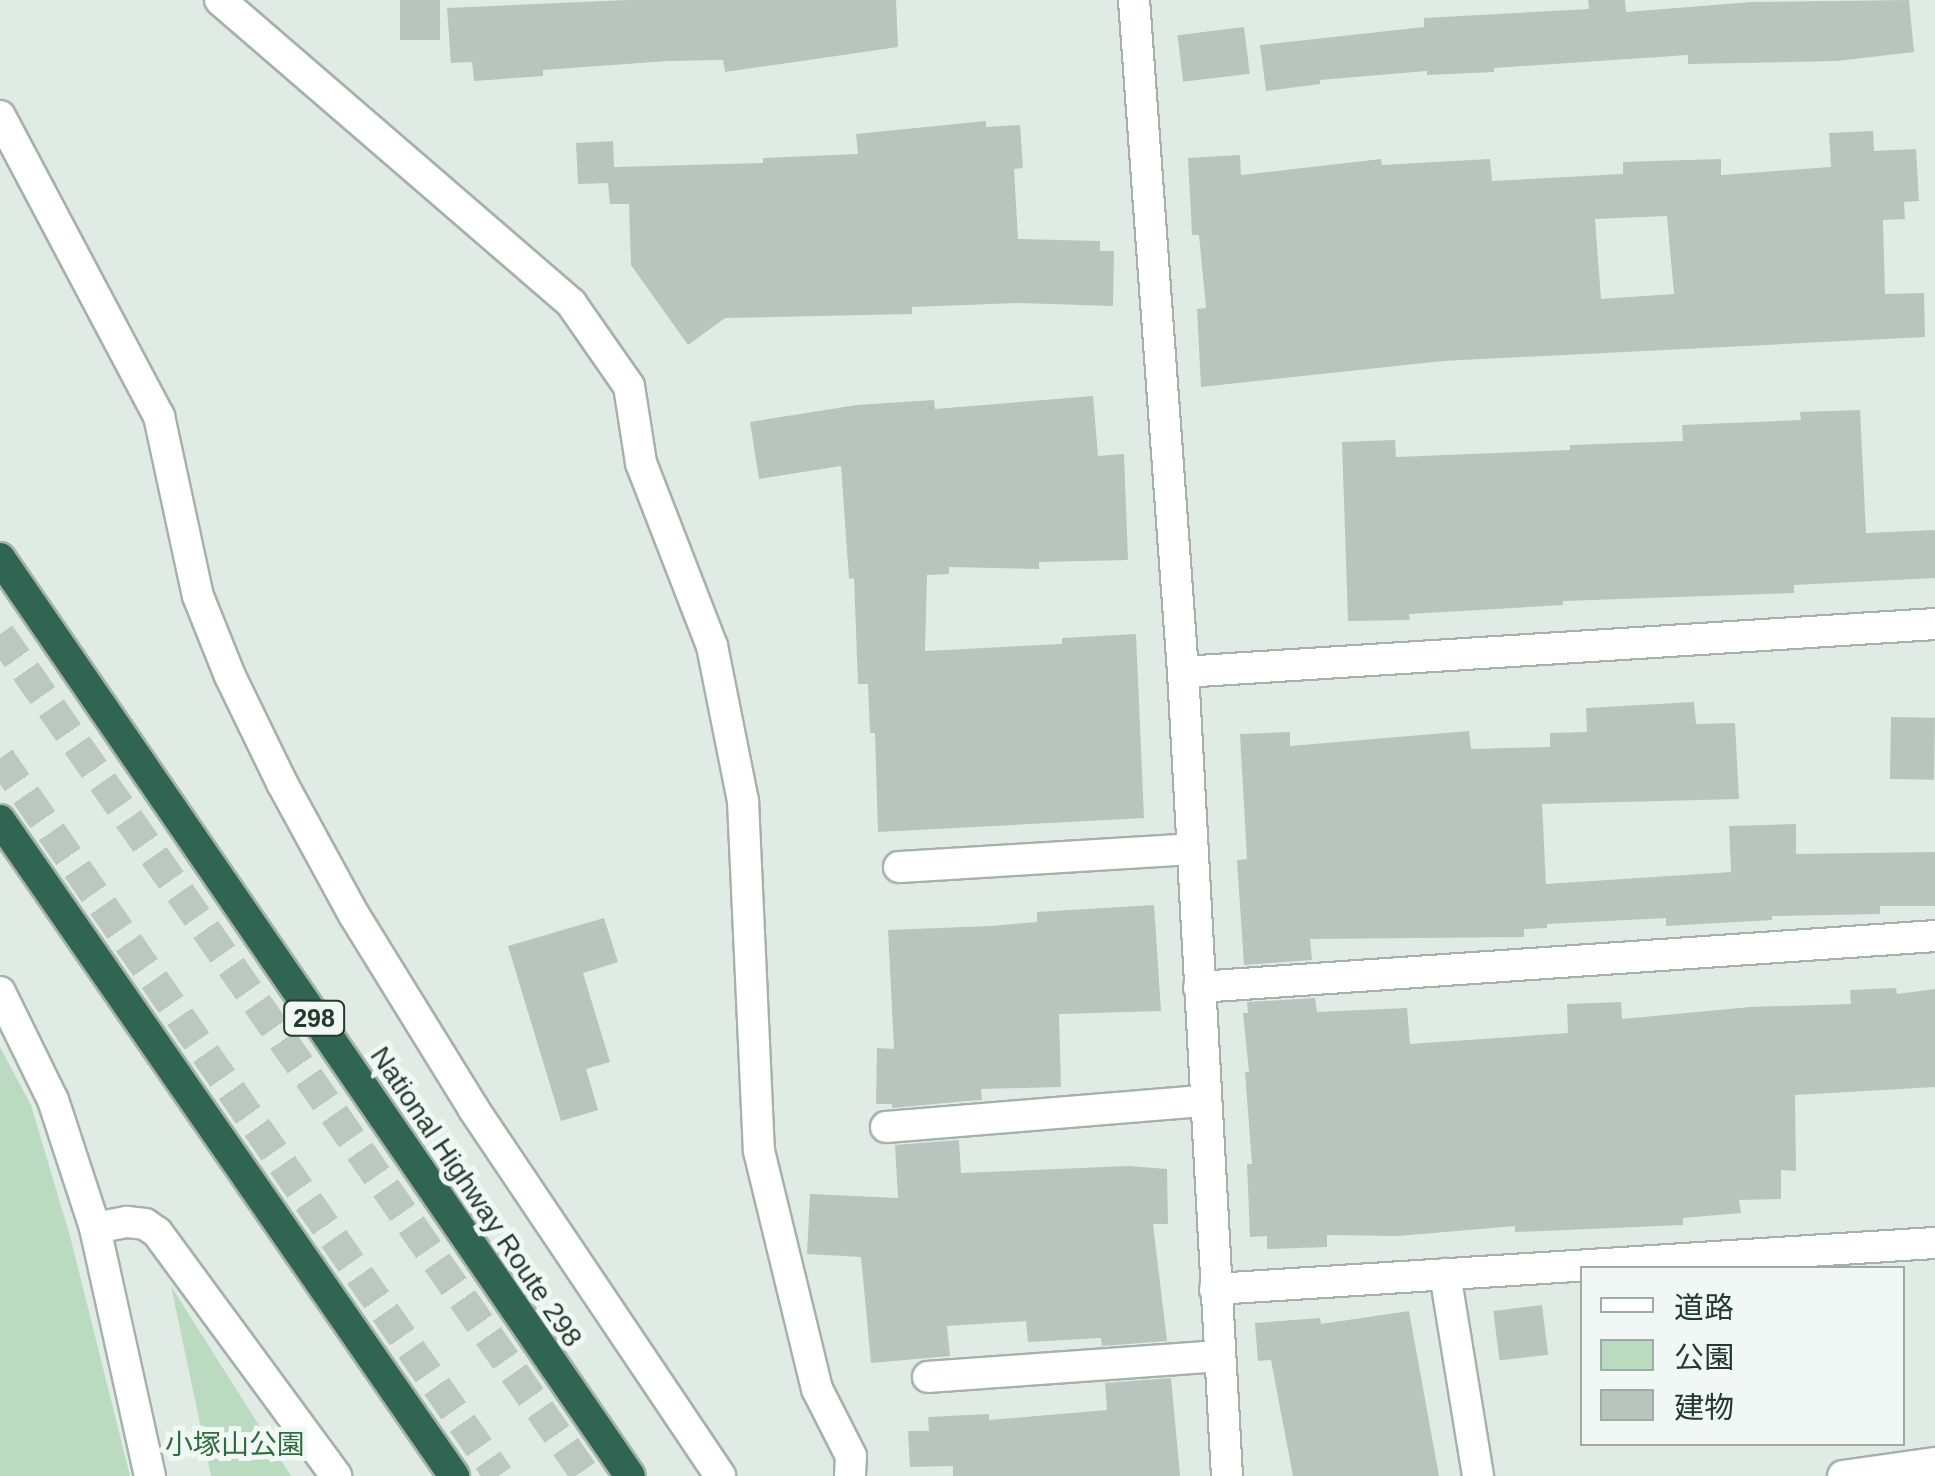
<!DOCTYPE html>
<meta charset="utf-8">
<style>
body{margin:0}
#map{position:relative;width:1935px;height:1476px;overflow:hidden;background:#e1ebe5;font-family:Helvetica,"Noto Sans JP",sans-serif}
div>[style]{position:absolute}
.green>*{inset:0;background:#bbdbc0}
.building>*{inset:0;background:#b7c5be;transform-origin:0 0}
.highway-tunnel>*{height:30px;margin-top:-15px;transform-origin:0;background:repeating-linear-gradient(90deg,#bbc8c1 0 30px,transparent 0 45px)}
.roads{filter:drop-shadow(2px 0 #a4b2ab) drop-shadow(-2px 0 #a4b2ab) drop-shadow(0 2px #a4b2ab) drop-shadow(0 -2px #a4b2ab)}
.street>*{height:30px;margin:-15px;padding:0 15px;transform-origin:15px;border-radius:15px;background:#fff}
.secondary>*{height:30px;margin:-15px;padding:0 15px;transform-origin:15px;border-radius:15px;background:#fff}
.highway>*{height:30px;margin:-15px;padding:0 15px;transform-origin:15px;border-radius:15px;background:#306553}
span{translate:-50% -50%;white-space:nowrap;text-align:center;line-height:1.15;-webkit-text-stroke:10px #f1f7f4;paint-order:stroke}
.shield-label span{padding:2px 8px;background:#f1f7f4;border:2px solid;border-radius:8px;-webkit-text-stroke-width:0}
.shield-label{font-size:25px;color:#233a31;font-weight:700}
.street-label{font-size:28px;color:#233a31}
.park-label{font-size:28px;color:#2f6e40}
.legend{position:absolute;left:1580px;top:1266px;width:325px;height:180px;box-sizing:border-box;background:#f1f7f4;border:2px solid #9faba6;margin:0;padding:12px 18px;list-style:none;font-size:30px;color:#233a31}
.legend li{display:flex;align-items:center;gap:20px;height:50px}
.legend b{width:50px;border:2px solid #9faba6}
</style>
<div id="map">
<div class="green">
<div style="clip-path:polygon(0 1047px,31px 1105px,70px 1236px,130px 1476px,0 1476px)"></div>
<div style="clip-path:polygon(171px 1286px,291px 1476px,211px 1476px)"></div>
</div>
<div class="building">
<div style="left:400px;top:0;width:40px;height:40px"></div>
<div style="clip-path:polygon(627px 0,896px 0,898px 47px,725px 72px,723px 60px,668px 61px,543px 70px,543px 76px,474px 81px,472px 62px,451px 63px,447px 8px)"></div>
<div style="clip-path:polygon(1588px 0,1625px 0,1626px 12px,1752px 2px,1909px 0,1914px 52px,1837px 61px,1688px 64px,1688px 55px,1494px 68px,1494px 72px,1427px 75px,1427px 71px,1320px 80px,1320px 84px,1266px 91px,1260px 45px,1424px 27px,1424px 18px,1589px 9px)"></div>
<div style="left:1244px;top:27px;width:47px;height:67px;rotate:83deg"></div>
<div style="clip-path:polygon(986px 121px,986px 127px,1020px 125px,1023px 168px,1014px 169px,1018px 239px,1100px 241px,1100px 251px,1114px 251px,1113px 306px,1018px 303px,912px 307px,912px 314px,725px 318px,688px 345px,631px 265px,629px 204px,610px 204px,608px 183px,578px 184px,576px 143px,613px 141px,614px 167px,763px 163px,763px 158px,858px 154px,856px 134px)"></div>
<div style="clip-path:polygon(evenodd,1873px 131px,1874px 151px,1916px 149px,1919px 201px,1904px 202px,1905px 219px,1883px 220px,1885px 294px,1924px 293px,1925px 337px,1443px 361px,1201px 387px,1197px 309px,1206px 308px,1199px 235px,1192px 235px,1188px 158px,1240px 155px,1241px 175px,1381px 159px,1382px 165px,1490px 159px,1492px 181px,1623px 174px,1623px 162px,1721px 159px,1721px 175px,1831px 167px,1829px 133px,1873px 131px,1667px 216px,1674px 294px,1601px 299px,1595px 219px,1667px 216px)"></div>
<div style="clip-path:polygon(1093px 396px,1098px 456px,1124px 454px,1128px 560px,1039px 562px,1039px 569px,949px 567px,949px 574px,927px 575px,925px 651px,1062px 644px,1062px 638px,1136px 634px,1144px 818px,878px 832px,875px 733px,870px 733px,868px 684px,858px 684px,854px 578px,849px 579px,841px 466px,759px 479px,750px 422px,857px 405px,934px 400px,935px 409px)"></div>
<div style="clip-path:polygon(1860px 410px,1866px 533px,1935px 530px,1935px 578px,1794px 585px,1794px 593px,1563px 601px,1563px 605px,1409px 614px,1410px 620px,1348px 621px,1342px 442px,1395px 440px,1396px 457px,1570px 450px,1570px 445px,1683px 441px,1682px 425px,1801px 420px,1800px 412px)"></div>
<div style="clip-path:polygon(1694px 702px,1696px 724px,1735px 723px,1739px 799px,1542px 804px,1546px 884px,1731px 872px,1729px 826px,1796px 824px,1796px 854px,1935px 852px,1935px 906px,1880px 906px,1880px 914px,1772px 916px,1772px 920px,1666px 926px,1666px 918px,1547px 924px,1547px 928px,1524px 929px,1524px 937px,1310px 939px,1312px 960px,1244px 965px,1237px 860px,1247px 859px,1240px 734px,1290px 732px,1290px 746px,1469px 731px,1471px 749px,1550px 747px,1550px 733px,1587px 732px,1586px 708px)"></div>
<div style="left:1891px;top:717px;width:44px;height:62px;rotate:1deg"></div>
<div style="clip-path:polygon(1154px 905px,1161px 1011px,1059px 1014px,1061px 1087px,981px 1089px,982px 1100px,956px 1102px,892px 1108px,892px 1104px,876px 1104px,877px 1048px,894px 1049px,888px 930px,991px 926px,1037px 922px,1037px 912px)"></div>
<div style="clip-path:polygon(604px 918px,618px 962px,583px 973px,610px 1062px,586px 1069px,598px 1110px,561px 1121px,508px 946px)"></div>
<div style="clip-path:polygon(1896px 988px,1897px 994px,1935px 989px,1935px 1087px,1795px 1095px,1796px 1171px,1781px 1170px,1781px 1199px,1739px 1200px,1741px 1213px,1683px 1218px,1683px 1225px,1515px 1232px,1515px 1226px,1398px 1236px,1327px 1235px,1327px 1247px,1267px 1249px,1267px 1236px,1250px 1237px,1247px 1164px,1252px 1164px,1245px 1072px,1249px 1072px,1243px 1013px,1248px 1013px,1247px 1002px,1315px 998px,1317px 1012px,1407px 1008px,1410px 1044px,1568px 1033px,1567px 1004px,1621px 1002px,1622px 1019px,1750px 1007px,1851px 1004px,1850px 990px)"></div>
<div style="clip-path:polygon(959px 1140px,961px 1173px,1129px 1166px,1167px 1169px,1168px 1224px,1153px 1224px,1167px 1341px,1102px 1346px,1101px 1338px,1028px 1342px,1026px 1321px,947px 1326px,950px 1356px,871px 1363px,861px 1257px,807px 1254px,810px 1194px,898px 1198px,895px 1145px)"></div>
<div style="left:1542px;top:1305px;width:50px;height:49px;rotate:83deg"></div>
<div style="clip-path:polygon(1409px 1311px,1439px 1476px,1293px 1476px,1271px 1360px,1258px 1361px,1255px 1323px,1320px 1318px,1321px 1324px)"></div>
<div style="clip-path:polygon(1171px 1378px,1180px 1476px,953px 1476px,953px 1466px,910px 1467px,908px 1431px,929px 1431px,928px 1417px,989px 1414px,989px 1420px,1107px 1410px,1105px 1383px)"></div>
</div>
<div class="highway-tunnel">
<div style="left:0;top:634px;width:1026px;rotate:55.16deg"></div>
<div style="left:0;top:758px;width:874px;rotate:55.2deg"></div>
</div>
<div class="roads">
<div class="street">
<div style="left:220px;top:0;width:464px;rotate:40.8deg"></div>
<div style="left:571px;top:303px;width:101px;rotate:55.1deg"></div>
<div style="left:629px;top:386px;width:78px;rotate:81.1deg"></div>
<div style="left:641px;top:463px;width:196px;rotate:68.8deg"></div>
<div style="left:712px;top:646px;width:158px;rotate:78.7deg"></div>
<div style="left:743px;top:801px;width:350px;rotate:87.4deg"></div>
<div style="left:759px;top:1151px;width:245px;rotate:76.3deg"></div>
<div style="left:817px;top:1389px;width:75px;rotate:63.1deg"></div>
<div style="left:851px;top:1456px;width:20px;rotate:93deg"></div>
<div style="left:0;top:116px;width:340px;rotate:62.1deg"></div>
<div style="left:159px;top:416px;width:184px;rotate:77.8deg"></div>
<div style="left:198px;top:596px;width:86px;rotate:68.2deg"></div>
<div style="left:230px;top:676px;width:119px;rotate:64.1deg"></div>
<div style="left:282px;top:783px;width:150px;rotate:61.4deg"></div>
<div style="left:354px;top:915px;width:227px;rotate:58.3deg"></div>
<div style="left:473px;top:1108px;width:443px;rotate:56.1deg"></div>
<div style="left:1183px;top:672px;width:805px;rotate:86.87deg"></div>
<div style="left:899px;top:867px;width:294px;rotate:-3.5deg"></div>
<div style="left:1199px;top:987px;width:738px;rotate:-3.96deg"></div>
<div style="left:0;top:992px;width:120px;rotate:63.9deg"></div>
<div style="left:53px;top:1100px;width:135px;rotate:71.8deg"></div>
<div style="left:95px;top:1228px;width:254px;rotate:77.5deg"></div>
<div style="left:886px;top:1127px;width:320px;rotate:-4.7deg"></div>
<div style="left:95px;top:1228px;width:33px;rotate:-11deg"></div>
<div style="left:127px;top:1222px;width:18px;rotate:6deg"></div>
<div style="left:145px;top:1224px;width:14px;rotate:34deg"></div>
<div style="left:157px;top:1232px;width:303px;rotate:53.7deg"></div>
<div style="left:1445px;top:1274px;width:205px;rotate:80.7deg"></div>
<div style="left:1215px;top:1289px;width:721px;rotate:-3.66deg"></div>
<div style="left:928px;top:1377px;width:292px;rotate:-4.1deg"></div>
<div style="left:1843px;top:1476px;width:93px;rotate:-8deg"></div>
</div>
<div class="secondary">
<div style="left:1134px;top:0;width:674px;rotate:85.83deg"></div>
<div style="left:1183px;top:672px;width:754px;rotate:-3.65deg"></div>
</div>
<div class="highway">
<div style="left:0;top:558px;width:1113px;rotate:55.54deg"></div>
<div style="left:0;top:820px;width:798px;rotate:55.31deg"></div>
</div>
</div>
<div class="shield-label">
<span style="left:314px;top:1018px">298</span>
</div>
<div class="street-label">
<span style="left:476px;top:1197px;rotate:56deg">National Highway Route 298</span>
</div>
<div class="park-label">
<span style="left:235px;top:1445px">小塚山公園</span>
</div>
<ul class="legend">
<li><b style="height:12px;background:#fff"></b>道路</li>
<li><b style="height:28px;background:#bbdbc0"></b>公園</li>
<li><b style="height:28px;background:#b7c5be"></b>建物</li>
</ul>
</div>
